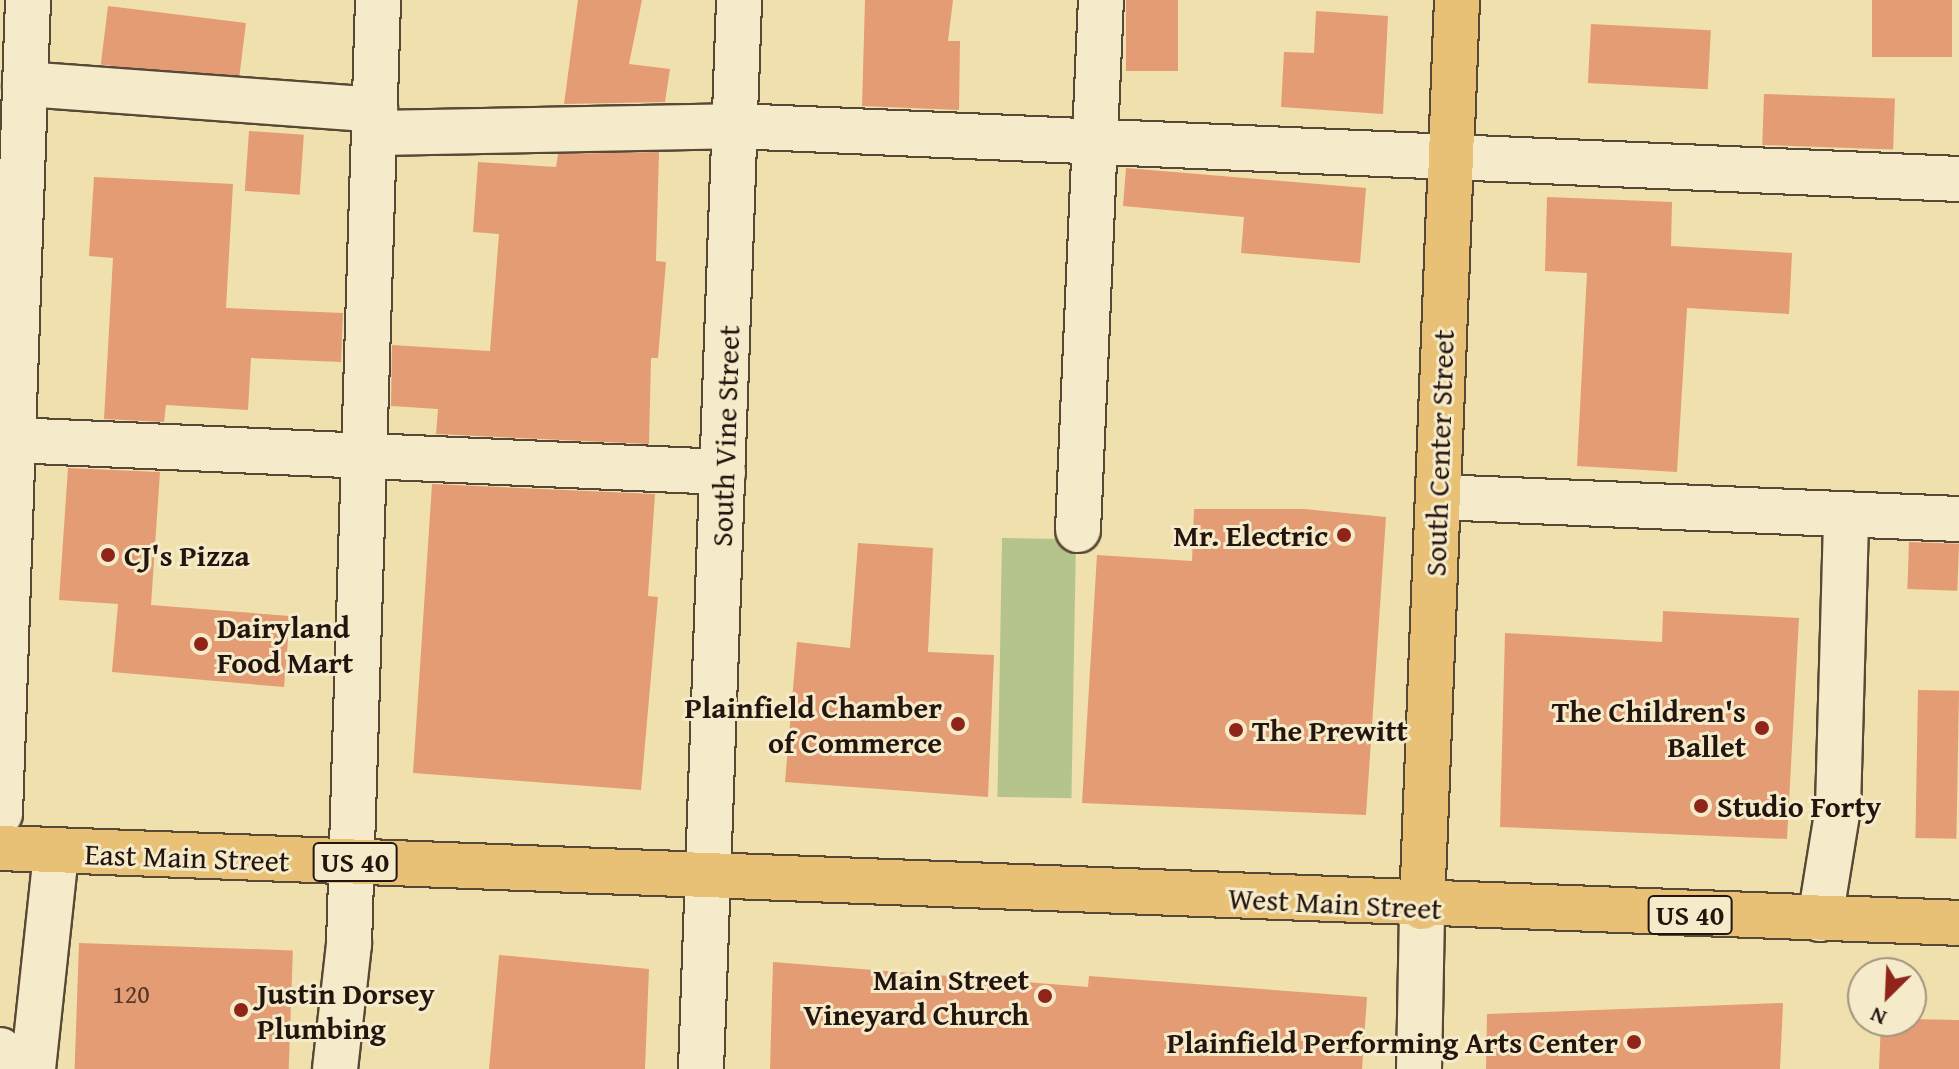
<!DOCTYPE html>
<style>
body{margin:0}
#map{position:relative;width:1959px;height:1069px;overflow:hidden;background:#f0e0ad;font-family:"Gentium Book Plus",serif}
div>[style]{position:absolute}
.green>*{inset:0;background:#b5c38d;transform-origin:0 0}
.building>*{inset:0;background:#e49c74;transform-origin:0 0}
.roads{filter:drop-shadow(2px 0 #584836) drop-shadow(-2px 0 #584836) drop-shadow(0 2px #584836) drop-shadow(0 -2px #584836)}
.minor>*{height:44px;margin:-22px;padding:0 22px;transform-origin:22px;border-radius:22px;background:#f5ebca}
.major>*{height:44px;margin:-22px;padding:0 22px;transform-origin:22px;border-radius:22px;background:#e8c076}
.dots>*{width:22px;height:22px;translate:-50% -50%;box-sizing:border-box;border:4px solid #f5ebca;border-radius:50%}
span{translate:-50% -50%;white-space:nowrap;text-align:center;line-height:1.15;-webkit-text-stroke:6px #f5ebca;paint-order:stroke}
.number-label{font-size:26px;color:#553728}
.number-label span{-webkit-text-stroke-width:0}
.shield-label span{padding:2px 6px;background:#f5ebca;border:2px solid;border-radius:6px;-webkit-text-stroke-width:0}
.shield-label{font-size:28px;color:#25150f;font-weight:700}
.street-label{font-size:30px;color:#25150f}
.poi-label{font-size:30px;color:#25150f;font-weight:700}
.right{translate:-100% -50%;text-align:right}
.left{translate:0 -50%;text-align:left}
.north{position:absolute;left:1847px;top:957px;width:80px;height:80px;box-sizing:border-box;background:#f5ebca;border:2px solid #a2957f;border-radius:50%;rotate:204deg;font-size:22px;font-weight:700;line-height:32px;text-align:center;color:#25150f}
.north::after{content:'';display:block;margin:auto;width:28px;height:36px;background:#8f2418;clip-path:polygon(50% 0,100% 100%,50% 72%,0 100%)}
</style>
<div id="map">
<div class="green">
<div style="left:1002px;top:538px;width:74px;height:259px;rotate:1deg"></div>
</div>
<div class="building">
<div style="clip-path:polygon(578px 0,642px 0,629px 64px,670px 69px,665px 102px,564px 104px)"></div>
<div style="clip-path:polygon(865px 0,953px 0,948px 41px,960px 41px,959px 110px,862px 106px)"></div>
<div style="left:1126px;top:0;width:52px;height:71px"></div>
<div style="left:1872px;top:0;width:80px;height:57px"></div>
<div style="left:108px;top:6px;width:139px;height:59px;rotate:7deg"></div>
<div style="clip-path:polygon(1316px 11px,1388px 16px,1383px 114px,1281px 107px,1284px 52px,1314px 53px)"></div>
<div style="left:1591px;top:24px;width:120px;height:59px;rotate:3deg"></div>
<div style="left:1764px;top:94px;width:131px;height:51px;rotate:2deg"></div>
<div style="left:249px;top:131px;width:55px;height:60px;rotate:4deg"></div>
<div style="clip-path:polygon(659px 152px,656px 261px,666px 262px,658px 358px,651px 358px,649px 444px,436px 434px,438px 409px,391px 406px,392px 345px,490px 351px,499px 234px,473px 232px,478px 162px,556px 167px,558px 154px)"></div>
<div style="clip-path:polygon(1126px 168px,1366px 188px,1360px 263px,1241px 253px,1244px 217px,1123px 206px)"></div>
<div style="clip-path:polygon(94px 177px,233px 184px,226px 308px,343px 313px,341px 362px,251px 358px,248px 410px,166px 405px,164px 422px,104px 419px,113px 258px,89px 256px)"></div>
<div style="clip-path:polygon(1547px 197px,1672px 202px,1671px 246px,1792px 253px,1789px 314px,1687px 308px,1677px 472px,1577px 466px,1587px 273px,1545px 271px)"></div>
<div style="clip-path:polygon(68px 468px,160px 472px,151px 605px,290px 616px,284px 687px,112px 672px,118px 604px,59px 600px)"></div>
<div style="clip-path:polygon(432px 484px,655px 494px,648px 596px,658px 597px,641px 790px,413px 773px)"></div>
<div style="clip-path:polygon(1194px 509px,1304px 509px,1386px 517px,1366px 815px,1082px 803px,1097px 555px,1192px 561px)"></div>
<div style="left:1909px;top:542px;width:50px;height:47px;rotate:2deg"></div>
<div style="clip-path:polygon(858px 543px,933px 548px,928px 652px,994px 655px,988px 797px,785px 782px,797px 642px,850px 648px)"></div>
<div style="clip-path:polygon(1663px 611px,1799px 618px,1787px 839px,1500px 827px,1505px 633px,1662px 642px)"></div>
<div style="left:1918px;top:690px;width:41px;height:148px;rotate:1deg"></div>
<div style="left:79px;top:943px;width:214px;height:126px;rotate:2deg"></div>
<div style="clip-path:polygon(499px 955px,649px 969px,645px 1069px,489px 1069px)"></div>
<div style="clip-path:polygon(773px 962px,1088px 987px,1089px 976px,1367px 997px,1362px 1069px,770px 1069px)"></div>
<div style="clip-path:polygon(1783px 1003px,1780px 1069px,1486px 1069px,1487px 1014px)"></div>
<div style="clip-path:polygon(1911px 1019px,1959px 1020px,1959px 1069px,1879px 1069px,1881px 1021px)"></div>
</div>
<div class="roads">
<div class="minor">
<div style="left:25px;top:84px;width:351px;rotate:4.2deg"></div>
<div style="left:374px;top:133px;width:361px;rotate:-1.1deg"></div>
<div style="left:735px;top:126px;width:1225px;rotate:2.48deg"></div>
<div style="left:13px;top:440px;width:711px;rotate:2.58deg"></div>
<div style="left:1438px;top:497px;width:521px;rotate:2.42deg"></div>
<div style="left:1078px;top:530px;width:530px;rotate:-87.52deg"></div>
<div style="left:0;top:814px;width:814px;rotate:-88.03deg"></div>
<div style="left:1820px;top:919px;width:112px;rotate:-80.8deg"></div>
<div style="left:1838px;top:808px;width:294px;rotate:-88.4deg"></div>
<div style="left:0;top:1050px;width:21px;rotate:67deg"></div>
<div style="left:33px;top:1069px;width:218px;rotate:-83.9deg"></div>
<div style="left:335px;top:1069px;width:126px;rotate:-83.6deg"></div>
<div style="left:349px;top:944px;width:944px;rotate:-88.24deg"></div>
<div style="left:701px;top:1069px;width:1070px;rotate:-87.96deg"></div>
<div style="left:1419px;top:1069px;width:162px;rotate:-88.9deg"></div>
</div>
<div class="major">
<div style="left:0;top:848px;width:1960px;rotate:2.19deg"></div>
<div style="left:1422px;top:907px;width:908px;rotate:-87.79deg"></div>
</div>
</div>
<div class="dots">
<div style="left:1344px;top:535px;background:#8f2418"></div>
<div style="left:108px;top:555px;background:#8f2418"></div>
<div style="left:201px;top:644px;background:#8f2418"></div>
<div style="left:958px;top:724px;background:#8f2418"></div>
<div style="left:1762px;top:728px;background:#8f2418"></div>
<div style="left:1236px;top:730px;background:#8f2418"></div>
<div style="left:1701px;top:806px;background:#8f2418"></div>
<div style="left:1045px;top:996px;background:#8f2418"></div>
<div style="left:241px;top:1010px;background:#8f2418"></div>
<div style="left:1634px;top:1042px;background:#8f2418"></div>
</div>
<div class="number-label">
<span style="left:131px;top:994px">120</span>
</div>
<div class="shield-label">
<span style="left:355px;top:862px">US 40</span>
<span style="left:1690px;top:915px">US 40</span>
</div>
<div class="street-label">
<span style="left:725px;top:436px;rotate:-88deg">South Vine Street</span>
<span style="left:1439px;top:453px;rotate:-88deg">South Center Street</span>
<span style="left:187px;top:857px;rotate:2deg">East Main Street</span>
<span style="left:1335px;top:903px;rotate:3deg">West Main Street</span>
</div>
<div class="poi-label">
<span class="right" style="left:1328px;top:535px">Mr. Electric</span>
<span class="left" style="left:124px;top:555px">CJ's Pizza</span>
<span class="left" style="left:217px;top:644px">Dairyland<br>Food Mart</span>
<span class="right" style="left:942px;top:724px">Plainfield Chamber<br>of Commerce</span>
<span class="right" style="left:1746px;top:728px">The Children's<br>Ballet</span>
<span class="left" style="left:1252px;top:730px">The Prewitt</span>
<span class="left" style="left:1717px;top:806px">Studio Forty</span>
<span class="right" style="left:1029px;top:996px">Main Street<br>Vineyard Church</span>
<span class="left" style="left:257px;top:1010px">Justin Dorsey<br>Plumbing</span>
<span class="right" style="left:1618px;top:1042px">Plainfield Performing Arts Center</span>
</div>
<div class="north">N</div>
</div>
